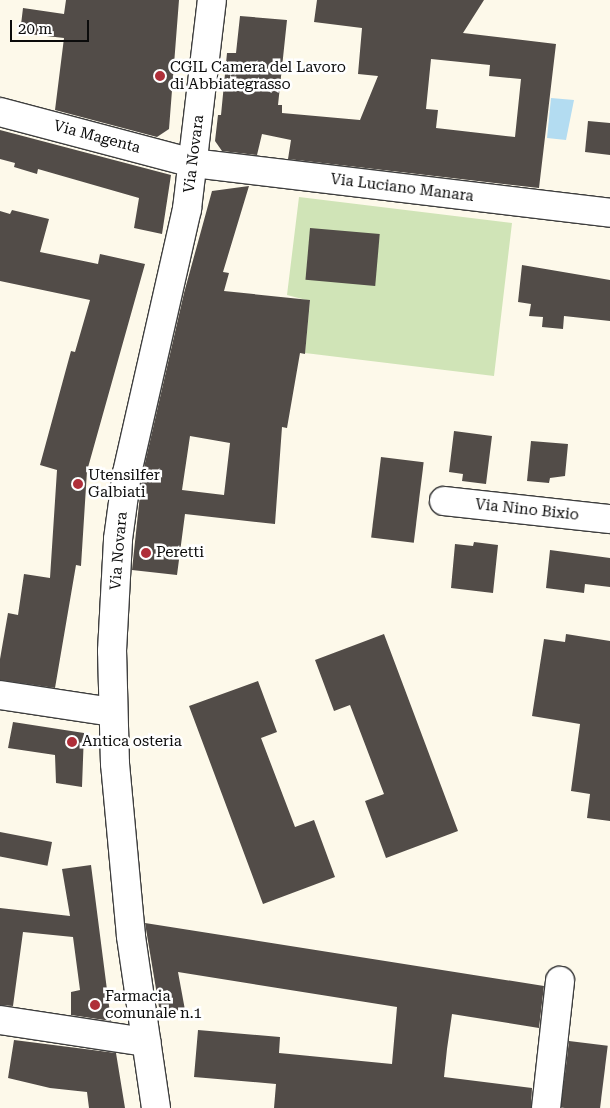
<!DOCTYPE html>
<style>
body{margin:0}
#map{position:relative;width:610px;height:1108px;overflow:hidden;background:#fdf9ea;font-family:"Roboto Serif",serif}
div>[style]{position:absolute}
.green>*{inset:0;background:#d0e4b7}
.water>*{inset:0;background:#b3dcf1}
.building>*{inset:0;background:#524c48;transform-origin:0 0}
.roads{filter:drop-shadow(1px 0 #3e3e3e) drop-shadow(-1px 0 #3e3e3e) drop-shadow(0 1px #3e3e3e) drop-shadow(0 -1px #3e3e3e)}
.minor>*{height:28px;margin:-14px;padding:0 14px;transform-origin:14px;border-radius:14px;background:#fff}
.dots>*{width:14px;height:14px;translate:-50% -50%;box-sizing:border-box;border:2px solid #fff;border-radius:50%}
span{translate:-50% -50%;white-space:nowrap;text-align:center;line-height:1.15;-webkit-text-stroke:5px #fff;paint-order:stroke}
.poi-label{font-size:15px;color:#0b0b0b}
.left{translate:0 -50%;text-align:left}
.street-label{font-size:15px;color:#0b0b0b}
.scale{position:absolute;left:10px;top:20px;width:79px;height:22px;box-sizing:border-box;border:2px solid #0b0b0b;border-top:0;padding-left:6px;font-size:15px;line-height:18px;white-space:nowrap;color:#0b0b0b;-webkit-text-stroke:4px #fff;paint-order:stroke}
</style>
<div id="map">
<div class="green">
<div style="clip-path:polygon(299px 197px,512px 223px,494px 376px,305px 353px,310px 301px,287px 295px)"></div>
</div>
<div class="water">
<div style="clip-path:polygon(551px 98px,574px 100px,566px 140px,547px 138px)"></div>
</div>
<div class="building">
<div style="clip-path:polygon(66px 0,179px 0,169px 129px,157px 137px,55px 110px,64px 38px,20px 33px,23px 8px,64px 14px)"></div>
<div style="clip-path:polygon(evenodd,317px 0,484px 0,463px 33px,556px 44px,539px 188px,288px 159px,291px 140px,262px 134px,257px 155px,222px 151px,215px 141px,218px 115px,221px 115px,227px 53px,236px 53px,240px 16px,287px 20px,278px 105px,282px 105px,282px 113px,360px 120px,378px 76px,358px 74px,362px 28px,314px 22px,317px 0,431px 59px,490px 65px,489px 76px,521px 79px,515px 137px,436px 128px,438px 110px,426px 109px,431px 59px)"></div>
<div style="clip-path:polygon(588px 121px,610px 123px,610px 155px,585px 152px)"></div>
<div style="clip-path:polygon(0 130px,171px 175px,162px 234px,134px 228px,139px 198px,38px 169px,37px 174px,14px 167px,15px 163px,0 159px)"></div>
<div style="clip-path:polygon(evenodd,249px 186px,223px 272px,229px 273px,224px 291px,310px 300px,305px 354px,300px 353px,287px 428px,282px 427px,275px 524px,185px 514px,177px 575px,132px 570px,142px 476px,184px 293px,212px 191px,249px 186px,190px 436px,230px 443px,224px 495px,182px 490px,190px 436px)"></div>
<div style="clip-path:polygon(12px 210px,49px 219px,40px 252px,98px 264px,100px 254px,145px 264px,87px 471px,81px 566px,76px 565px,55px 688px,0 680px,0 659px,8px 613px,18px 615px,24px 574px,50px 578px,57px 470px,40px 465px,71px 351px,75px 352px,90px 300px,0 281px,0 211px,10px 214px)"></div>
<div style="left:310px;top:228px;width:70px;height:52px;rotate:5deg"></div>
<div style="clip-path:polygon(522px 265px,610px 280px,610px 321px,564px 316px,563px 329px,542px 327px,543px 317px,529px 316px,531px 304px,518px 302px)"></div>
<div style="clip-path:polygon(454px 431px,492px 436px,486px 484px,462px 481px,463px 474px,449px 472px)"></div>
<div style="clip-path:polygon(531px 441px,568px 444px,565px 476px,550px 478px,549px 483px,527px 481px)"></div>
<div style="left:381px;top:457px;width:43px;height:81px;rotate:7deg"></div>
<div style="clip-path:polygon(474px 542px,498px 545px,493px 593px,451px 588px,455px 544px,473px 546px)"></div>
<div style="clip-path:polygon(550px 550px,610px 558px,610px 587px,585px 584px,584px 593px,546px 588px)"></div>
<div style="clip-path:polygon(384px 634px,458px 831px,386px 858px,365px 801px,384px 794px,350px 705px,334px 711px,315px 660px)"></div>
<div style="clip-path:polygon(566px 634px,610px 641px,610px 821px,587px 818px,590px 794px,571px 791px,580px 724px,532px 716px,544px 639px,565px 642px)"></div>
<div style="clip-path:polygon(258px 681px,277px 732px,261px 738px,295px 827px,314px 820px,335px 877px,263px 904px,189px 706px)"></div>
<div style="clip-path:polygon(13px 722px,84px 733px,82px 787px,56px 783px,55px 755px,8px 748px)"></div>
<div style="left:0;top:832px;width:53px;height:24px;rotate:11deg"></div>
<div style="clip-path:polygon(91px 865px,111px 1021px,71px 1015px,71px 992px,80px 990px,73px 937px,23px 932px,13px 1006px,0 1005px,0 908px,70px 916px,62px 869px)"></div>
<div style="clip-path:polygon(145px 923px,544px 986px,539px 1028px,452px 1014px,447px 1049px,444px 1077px,532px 1088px,531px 1108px,274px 1108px,276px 1084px,194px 1077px,198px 1030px,280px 1037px,279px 1053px,392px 1064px,397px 1007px,178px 972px,185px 1010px,160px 1013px)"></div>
<div style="clip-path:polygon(14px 1040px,116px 1053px,125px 1108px,89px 1108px,87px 1092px,50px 1088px,8px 1078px)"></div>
<div style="left:569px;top:1041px;width:39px;height:67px;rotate:7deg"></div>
</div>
<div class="roads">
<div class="minor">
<div style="left:0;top:112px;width:200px;rotate:14.8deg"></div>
<div style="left:193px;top:163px;width:420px;rotate:6.8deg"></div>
<div style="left:444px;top:501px;width:167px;rotate:6.2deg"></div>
<div style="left:0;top:695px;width:113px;rotate:8.6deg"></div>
<div style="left:0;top:1020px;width:148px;rotate:8.6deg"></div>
<div style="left:156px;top:1108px;width:174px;rotate:-98.3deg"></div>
<div style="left:131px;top:936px;width:173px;rotate:-95.3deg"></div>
<div style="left:115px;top:764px;width:113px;rotate:-91.5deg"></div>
<div style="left:112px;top:651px;width:112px;rotate:-86.9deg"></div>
<div style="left:118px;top:539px;width:67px;rotate:-82.2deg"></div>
<div style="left:127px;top:473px;width:271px;rotate:-77.2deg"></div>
<div style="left:187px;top:209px;width:210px;rotate:-83.2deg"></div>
<div style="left:546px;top:1108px;width:128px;rotate:-83.7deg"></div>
</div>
</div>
<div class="dots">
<div style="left:160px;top:76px;background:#af2f39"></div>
<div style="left:78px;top:484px;background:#af2f39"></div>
<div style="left:146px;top:553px;background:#af2f39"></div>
<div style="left:72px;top:742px;background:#af2f39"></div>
<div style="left:95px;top:1005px;background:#af2f39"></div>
</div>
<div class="poi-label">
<span class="left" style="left:170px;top:76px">CGIL Camera del Lavoro<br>di Abbiategrasso</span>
<span class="left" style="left:88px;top:484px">Utensilfer<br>Galbiati</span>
<span class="left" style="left:156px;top:553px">Peretti</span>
<span class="left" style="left:82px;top:742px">Antica osteria</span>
<span class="left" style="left:105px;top:1005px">Farmacia<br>comunale n.1</span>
</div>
<div class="street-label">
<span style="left:97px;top:137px;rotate:15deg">Via Magenta</span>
<span style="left:194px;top:154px;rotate:-83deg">Via Novara</span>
<span style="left:402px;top:188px;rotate:7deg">Via Luciano Manara</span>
<span style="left:527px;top:510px;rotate:6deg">Via Nino Bixio</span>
<span style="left:119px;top:551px;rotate:-85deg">Via Novara</span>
</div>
<div class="scale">20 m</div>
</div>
